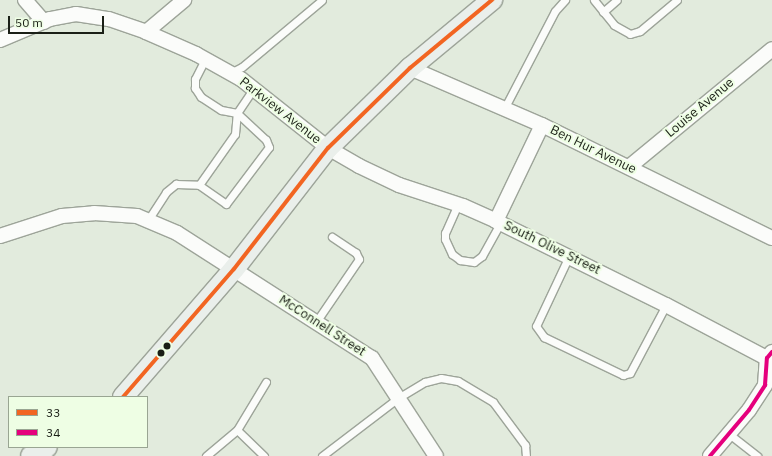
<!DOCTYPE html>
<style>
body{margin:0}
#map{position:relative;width:772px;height:456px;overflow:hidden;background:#e2ebdd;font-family:"IBM Plex Sans",sans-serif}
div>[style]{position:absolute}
.roads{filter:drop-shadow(1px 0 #9da499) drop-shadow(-1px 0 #9da499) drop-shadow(0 1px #9da499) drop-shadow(0 -1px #9da499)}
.service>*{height:7px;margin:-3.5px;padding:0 3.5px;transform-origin:3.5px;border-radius:3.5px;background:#fbfcfa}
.minor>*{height:14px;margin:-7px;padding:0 7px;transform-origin:7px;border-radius:7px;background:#fbfcfa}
.secondary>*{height:20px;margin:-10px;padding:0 10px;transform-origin:10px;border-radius:10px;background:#eaefeb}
.bus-1>*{height:4px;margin:-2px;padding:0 2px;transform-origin:2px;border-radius:2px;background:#f26522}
.bus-2>*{height:4px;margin:-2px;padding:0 2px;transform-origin:2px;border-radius:2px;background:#e5007d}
.dots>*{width:11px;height:11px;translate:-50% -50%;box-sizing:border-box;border:2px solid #eefee4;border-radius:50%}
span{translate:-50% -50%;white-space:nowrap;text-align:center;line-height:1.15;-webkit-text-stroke:4px #eefee4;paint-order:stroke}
.street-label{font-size:13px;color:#1a1f16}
.legend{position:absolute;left:8px;top:396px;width:140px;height:52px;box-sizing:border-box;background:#eefee4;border:1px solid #99a592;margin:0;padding:5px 7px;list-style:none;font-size:12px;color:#1a1f16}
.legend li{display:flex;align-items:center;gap:8px;height:20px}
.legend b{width:20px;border:1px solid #99a592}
.scale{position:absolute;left:8px;top:16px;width:96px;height:18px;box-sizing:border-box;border:2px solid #1a1f16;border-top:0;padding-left:5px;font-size:12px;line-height:14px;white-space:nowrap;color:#1a1f16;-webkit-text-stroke:3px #eefee4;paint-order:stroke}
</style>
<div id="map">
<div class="roads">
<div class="service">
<div style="left:594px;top:0;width:32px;rotate:51deg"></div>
<div style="left:614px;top:25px;width:18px;rotate:29deg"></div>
<div style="left:630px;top:34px;width:10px;rotate:-17deg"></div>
<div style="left:640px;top:31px;width:48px;rotate:-40deg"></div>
<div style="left:603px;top:12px;width:18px;rotate:-41deg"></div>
<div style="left:230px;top:73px;width:13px;rotate:-27deg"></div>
<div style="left:242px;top:67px;width:104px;rotate:-39.9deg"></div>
<div style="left:504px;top:109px;width:110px;rotate:-62.5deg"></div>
<div style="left:555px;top:11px;width:15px;rotate:-48deg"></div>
<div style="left:199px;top:185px;width:33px;rotate:35deg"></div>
<div style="left:226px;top:204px;width:71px;rotate:-53deg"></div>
<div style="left:269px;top:147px;width:8px;rotate:-113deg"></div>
<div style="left:266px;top:140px;width:40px;rotate:-137deg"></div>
<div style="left:237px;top:113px;width:16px;rotate:-169deg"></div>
<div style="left:221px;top:110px;width:24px;rotate:-147deg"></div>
<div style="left:201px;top:97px;width:11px;rotate:-124deg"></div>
<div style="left:195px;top:88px;width:9px;rotate:-90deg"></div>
<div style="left:195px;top:79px;width:22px;rotate:-63deg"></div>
<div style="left:458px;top:204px;width:32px;rotate:114deg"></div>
<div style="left:445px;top:233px;width:6px;rotate:90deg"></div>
<div style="left:445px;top:239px;width:17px;rotate:65deg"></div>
<div style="left:452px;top:254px;width:10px;rotate:37deg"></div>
<div style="left:460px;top:260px;width:14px;rotate:8deg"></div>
<div style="left:474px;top:262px;width:10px;rotate:-37deg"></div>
<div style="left:482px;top:256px;width:38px;rotate:-61deg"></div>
<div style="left:148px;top:220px;width:33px;rotate:-57deg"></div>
<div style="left:166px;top:192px;width:13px;rotate:-39deg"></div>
<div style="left:176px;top:184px;width:23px;rotate:2deg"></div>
<div style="left:199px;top:185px;width:62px;rotate:-54.8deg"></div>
<div style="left:235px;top:134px;width:21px;rotate:-85deg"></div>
<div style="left:237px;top:113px;width:30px;rotate:-56deg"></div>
<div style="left:569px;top:256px;width:77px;rotate:115.2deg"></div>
<div style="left:536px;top:326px;width:14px;rotate:54deg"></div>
<div style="left:544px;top:337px;width:88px;rotate:25.7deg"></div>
<div style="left:623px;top:375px;width:7px;rotate:-16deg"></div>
<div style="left:630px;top:373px;width:77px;rotate:-62.1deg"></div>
<div style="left:316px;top:322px;width:76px;rotate:-55.7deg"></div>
<div style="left:359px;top:259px;width:7px;rotate:-117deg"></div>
<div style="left:356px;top:253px;width:29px;rotate:-146deg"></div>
<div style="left:729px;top:434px;width:36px;rotate:38deg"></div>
<div style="left:206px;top:456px;width:40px;rotate:-40deg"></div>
<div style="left:264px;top:456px;width:37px;rotate:-136deg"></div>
<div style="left:237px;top:430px;width:56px;rotate:-58.9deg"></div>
<div style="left:322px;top:456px;width:96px;rotate:-37.3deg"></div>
<div style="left:398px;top:398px;width:31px;rotate:-31deg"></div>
<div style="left:425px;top:382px;width:16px;rotate:-14deg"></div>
<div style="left:441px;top:378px;width:17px;rotate:10deg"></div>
<div style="left:458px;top:381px;width:41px;rotate:31deg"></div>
<div style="left:493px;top:402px;width:54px;rotate:53.3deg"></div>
<div style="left:525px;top:445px;width:11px;rotate:85deg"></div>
</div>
<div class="minor">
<div style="left:25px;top:0;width:29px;rotate:49deg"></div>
<div style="left:146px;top:32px;width:50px;rotate:-40.1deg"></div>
<div style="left:0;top:40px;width:54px;rotate:-22.8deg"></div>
<div style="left:50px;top:19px;width:26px;rotate:-11deg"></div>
<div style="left:76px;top:14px;width:33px;rotate:9deg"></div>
<div style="left:109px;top:19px;width:39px;rotate:19deg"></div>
<div style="left:146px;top:32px;width:55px;rotate:23.7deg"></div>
<div style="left:196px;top:54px;width:51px;rotate:29.1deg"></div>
<div style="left:241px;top:79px;width:111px;rotate:38.4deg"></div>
<div style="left:328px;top:148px;width:36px;rotate:30deg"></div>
<div style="left:359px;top:166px;width:44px;rotate:25.4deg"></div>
<div style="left:399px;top:185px;width:67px;rotate:18.2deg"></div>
<div style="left:463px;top:206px;width:36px;rotate:24deg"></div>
<div style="left:496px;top:221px;width:190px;rotate:26.3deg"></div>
<div style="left:666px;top:305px;width:120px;rotate:27.8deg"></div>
<div style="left:410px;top:68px;width:144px;rotate:23.4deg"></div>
<div style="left:542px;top:125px;width:256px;rotate:26.2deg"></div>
<div style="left:629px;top:167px;width:185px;rotate:-39.5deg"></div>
<div style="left:496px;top:221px;width:106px;rotate:-64.4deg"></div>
<div style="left:0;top:236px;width:65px;rotate:-17.9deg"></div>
<div style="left:62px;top:216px;width:32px;rotate:-5deg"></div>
<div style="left:94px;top:213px;width:43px;rotate:4deg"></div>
<div style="left:137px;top:216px;width:43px;rotate:23deg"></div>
<div style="left:177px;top:233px;width:232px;rotate:32.7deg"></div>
<div style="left:372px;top:358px;width:117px;rotate:56.9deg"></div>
<div style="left:710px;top:456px;width:60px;rotate:-49.7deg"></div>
<div style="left:749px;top:410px;width:30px;rotate:-57deg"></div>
<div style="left:765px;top:385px;width:27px;rotate:-86deg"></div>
<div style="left:767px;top:358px;width:8px;rotate:-50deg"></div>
</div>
<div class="secondary">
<div style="left:123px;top:397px;width:169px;rotate:-49.1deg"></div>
<div style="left:234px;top:269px;width:153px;rotate:-52.2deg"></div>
<div style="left:328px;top:148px;width:115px;rotate:-44.3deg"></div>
<div style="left:410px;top:68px;width:107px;rotate:-39.7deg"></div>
<div style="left:31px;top:456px;width:18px;rotate:-29deg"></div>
</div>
</div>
<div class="bus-1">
<div style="left:123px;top:397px;width:169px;rotate:-49.1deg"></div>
<div style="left:234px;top:269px;width:153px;rotate:-52.2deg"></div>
<div style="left:328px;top:148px;width:115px;rotate:-44.3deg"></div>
<div style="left:410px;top:68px;width:107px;rotate:-39.7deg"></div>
</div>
<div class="bus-2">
<div style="left:710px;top:456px;width:60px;rotate:-49.7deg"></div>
<div style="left:749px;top:410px;width:30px;rotate:-57deg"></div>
<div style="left:765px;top:385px;width:27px;rotate:-86deg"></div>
<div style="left:767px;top:358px;width:8px;rotate:-50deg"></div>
</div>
<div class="dots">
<div style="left:167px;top:346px;background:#1a1f16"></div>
<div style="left:161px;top:353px;background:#1a1f16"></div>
</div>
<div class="street-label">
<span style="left:700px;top:108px;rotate:-40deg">Louise Avenue</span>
<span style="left:280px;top:111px;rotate:38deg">Parkview Avenue</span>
<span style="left:593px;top:150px;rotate:26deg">Ben Hur Avenue</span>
<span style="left:552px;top:248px;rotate:26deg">South Olive Street</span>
<span style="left:322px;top:326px;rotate:33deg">McConnell Street</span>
</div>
<ul class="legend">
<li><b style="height:5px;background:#f26522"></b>33</li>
<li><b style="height:5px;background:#e5007d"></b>34</li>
</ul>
<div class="scale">50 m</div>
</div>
